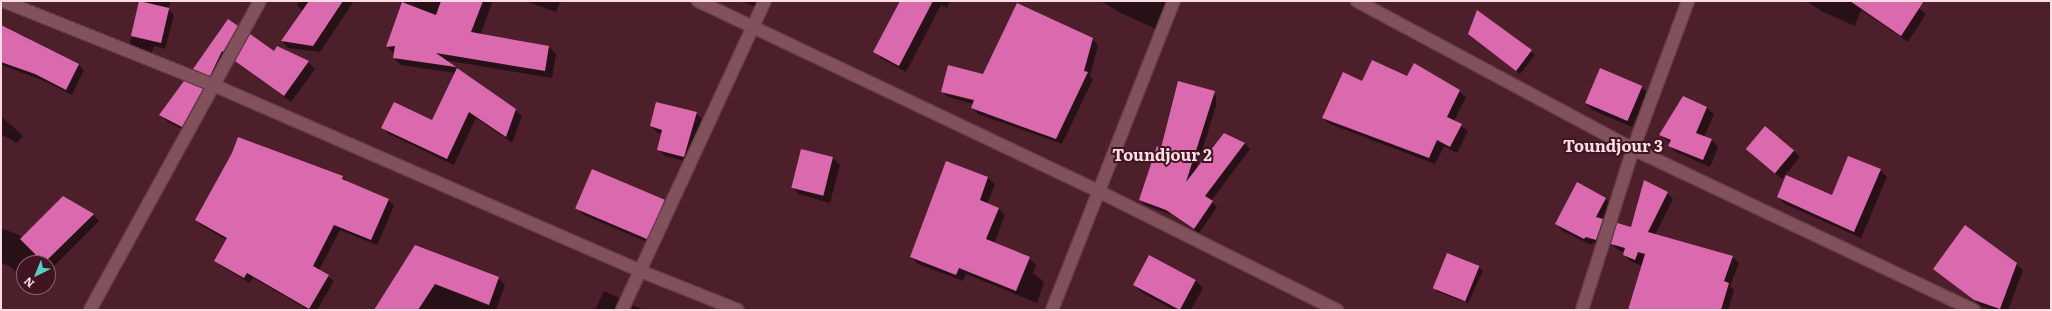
<!DOCTYPE html>
<style>
body{margin:0}
#map{position:relative;width:2052px;height:311px;overflow:hidden;background:#4c1f2b;font-family:Literata,serif}
div>[style]{position:absolute}
.shadow>*{inset:0;background:#0007}
.building>*{inset:0;background:#da69ad;transform-origin:0 0}
.roads{filter:drop-shadow(1px 0 #653e49) drop-shadow(-1px 0 #653e49) drop-shadow(0 1px #653e49) drop-shadow(0 -1px #653e49)}
.street>*{height:12px;margin:-6px;padding:0 6px;transform-origin:6px;border-radius:6px;background:#83515c}
span{translate:-50% -50%;white-space:nowrap;text-align:center;line-height:1.15;-webkit-text-stroke:4px #401521;paint-order:stroke}
.district-label{font-size:16px;color:#fcdde3;font-weight:700}
.frame{position:absolute;inset:0;border:2px solid #fcdde3;pointer-events:none}
.north{position:absolute;left:16px;top:255px;width:40px;height:40px;box-sizing:border-box;background:#401521;border:1px solid #8b656f;border-radius:50%;rotate:223deg;font-size:11px;font-weight:700;line-height:16px;text-align:center;color:#fcdde3}
.north::after{content:'';display:block;margin:auto;width:14px;height:18px;background:#57cec1;clip-path:polygon(50% 0,100% 100%,50% 72%,0 100%)}
</style>
<div id="map">
<div class="shadow">
<div style="clip-path:polygon(140px 1px,171px 1px,168px 9px,174px 15px,165px 49px,154px 46px,151px 55px,135px 48px,130px 43px)"></div>
<div style="clip-path:polygon(299px 1px,354px 1px,320px 52px,288px 48px,282px 41px,303px 12px,297px 5px)"></div>
<div style="clip-path:polygon(404px 1px,493px 1px,480px 35px,549px 47px,556px 54px,552px 78px,444px 60px,515px 110px,522px 116px,512px 143px,476px 118px,454px 165px,389px 134px,382px 128px,433px 121px,455px 73px,401px 65px,394px 58px,395px 54px,387px 47px)"></div>
<div style="clip-path:polygon(525px 1px,561px 1px,556px 12px)"></div>
<div style="clip-path:polygon(742px 1px,768px 1px,763px 10px)"></div>
<div style="clip-path:polygon(901px 1px,950px 1px,947px 8px,941px 5px,906px 72px,881px 58px,874px 52px)"></div>
<div style="clip-path:polygon(1101px 1px,1173px 1px,1160px 31px,1121px 13px)"></div>
<div style="clip-path:polygon(1806px 1px,1910px 1px,1926px 14px,1908px 42px,1861px 10px,1855px 26px,1823px 12px)"></div>
<div style="clip-path:polygon(237px 27px,241px 31px,214px 79px,198px 72px,194px 69px)"></div>
<div style="clip-path:polygon(2px 28px,25px 36px,30px 40px,79px 65px,84px 70px,72px 95px,42px 80px,1px 65px)"></div>
<div style="clip-path:polygon(1473px 38px,1531px 51px,1535px 55px,1520px 74px)"></div>
<div style="clip-path:polygon(evenodd,1092px 39px,1098px 45px,1090px 76px,1093px 79px,1062px 144px,978px 114px,972px 108px,973px 104px,948px 97px,942px 91px,1092px 39px,948px 92px,979px 101px,978px 102px,948px 94px,948px 92px)"></div>
<div style="clip-path:polygon(277px 47px,308px 62px,315px 69px,291px 102px,237px 61px,274px 52px)"></div>
<div style="clip-path:polygon(1407px 77px,1459px 91px,1466px 97px,1454px 121px,1468px 131px,1457px 153px,1444px 146px,1435px 164px,1330px 124px,1323px 118px,1363px 82px)"></div>
<div style="clip-path:polygon(1641px 87px,1648px 93px,1632px 127px,1592px 110px,1586px 103px)"></div>
<div style="clip-path:polygon(202px 90px,209px 97px,189px 133px,168px 122px,161px 115px)"></div>
<div style="clip-path:polygon(1211px 91px,1216px 96px,1216px 106px,1196px 170px,1225px 135px,1245px 144px,1250px 149px,1211px 201px,1217px 207px,1199px 233px,1172px 215px,1145px 205px,1140px 200px,1162px 149px)"></div>
<div style="clip-path:polygon(1707px 108px,1714px 114px,1704px 137px,1712px 140px,1718px 147px,1710px 167px,1676px 152px,1669px 146px,1671px 143px,1660px 135px)"></div>
<div style="clip-path:polygon(696px 113px,703px 120px,691px 163px,665px 156px,658px 149px,662px 134px,658px 133px,651px 126px)"></div>
<div style="clip-path:polygon(1px 116px,23px 136px,17px 143px,1px 134px)"></div>
<div style="clip-path:polygon(239px 139px,343px 177px,349px 183px,388px 200px,394px 206px,377px 245px,340px 230px,319px 270px,334px 281px,317px 310px,308px 310px,253px 278px,250px 283px,221px 266px,215px 261px,227px 240px,202px 226px,196px 220px,233px 153px)"></div>
<div style="clip-path:polygon(1747px 149px,1793px 150px,1800px 157px,1782px 179px)"></div>
<div style="clip-path:polygon(802px 150px,833px 158px,840px 165px,830px 203px,799px 194px,792px 187px)"></div>
<div style="clip-path:polygon(947px 162px,988px 178px,995px 184px,987px 204px,998px 208px,1005px 215px,994px 244px,1029px 258px,1036px 265px,1033px 273px,1044px 282px,1037px 303px,966px 274px,963px 281px,918px 264px,911px 257px)"></div>
<div style="clip-path:polygon(1880px 170px,1887px 177px,1861px 238px,1785px 204px,1778px 197px,1832px 197px)"></div>
<div style="clip-path:polygon(1578px 184px,1606px 199px,1613px 206px,1603px 246px,1593px 243px,1591px 245px,1563px 231px,1556px 224px)"></div>
<div style="clip-path:polygon(1667px 193px,1673px 199px,1655px 235px,1733px 257px,1739px 263px,1730px 286px,1734px 290px,1728px 310px,1692px 310px,1642px 266px,1630px 261px,1624px 255px,1625px 252px,1618px 250px,1612px 244px,1632px 228px)"></div>
<div style="clip-path:polygon(63px 197px,93px 215px,99px 221px,51px 269px,48px 263px,40px 258px,35px 263px,24px 263px,24px 274px,21px 277px,10px 266px,1px 263px,1px 228px,24px 237px)"></div>
<div style="clip-path:polygon(664px 201px,671px 208px,654px 245px,584px 215px,577px 208px)"></div>
<div style="clip-path:polygon(415px 246px,498px 278px,505px 285px,496px 310px,375px 310px)"></div>
<div style="clip-path:polygon(1149px 257px,1196px 281px,1203px 288px,1191px 310px,1174px 310px,1141px 292px,1134px 285px)"></div>
<div style="clip-path:polygon(2016px 264px,2023px 270px,2008px 310px,1993px 310px,1981px 306px,1940px 273px)"></div>
<div style="clip-path:polygon(1479px 267px,1483px 271px,1468px 303px,1438px 292px,1434px 288px)"></div>
<div style="clip-path:polygon(604px 291px,619px 298px,626px 305px,624px 310px,595px 310px)"></div>
<div style="clip-path:polygon(633px 305px,644px 310px,631px 310px)"></div>
</div>
<div class="building">
<div style="left:139px;top:1px;width:31px;height:36px;rotate:13deg"></div>
<div style="clip-path:polygon(309px 1px,343px 1px,313px 46px,281px 41px)"></div>
<div style="clip-path:polygon(441px 1px,483px 1px,471px 32px,549px 46px,545px 71px,436px 53px,456px 67px,393px 58px,395px 46px,386px 47px,402px 2px,436px 15px)"></div>
<div style="clip-path:polygon(900px 1px,933px 1px,899px 66px,873px 52px)"></div>
<div style="clip-path:polygon(1850px 1px,1924px 1px,1901px 36px)"></div>
<div style="clip-path:polygon(1017px 3px,1093px 38px,1084px 71px,1088px 72px,1056px 139px,971px 108px,974px 100px,941px 92px,948px 65px,983px 74px)"></div>
<div style="clip-path:polygon(1477px 10px,1532px 50px,1516px 71px,1468px 34px)"></div>
<div style="clip-path:polygon(228px 19px,238px 26px,223px 52px,222px 51px,210px 76px,193px 69px)"></div>
<div style="clip-path:polygon(1px 25px,79px 64px,66px 90px,35px 74px,1px 62px)"></div>
<div style="clip-path:polygon(250px 34px,274px 51px,277px 46px,309px 61px,284px 96px,235px 61px)"></div>
<div style="clip-path:polygon(1372px 60px,1407px 76px,1414px 63px,1460px 90px,1447px 117px,1462px 124px,1450px 147px,1437px 140px,1429px 158px,1322px 118px,1343px 72px,1362px 81px)"></div>
<div style="clip-path:polygon(457px 68px,516px 109px,506px 137px,469px 112px,447px 159px,381px 128px,394px 102px,432px 120px)"></div>
<div style="left:1600px;top:68px;width:46px;height:38px;rotate:23deg"></div>
<div style="clip-path:polygon(184px 81px,203px 89px,182px 127px,159px 115px)"></div>
<div style="clip-path:polygon(1178px 81px,1215px 91px,1186px 182px,1224px 133px,1245px 143px,1205px 196px,1213px 201px,1194px 229px,1166px 210px,1139px 200px,1157px 146px,1161px 148px)"></div>
<div style="clip-path:polygon(1683px 96px,1707px 107px,1696px 133px,1712px 139px,1703px 160px,1668px 146px,1671px 140px,1659px 135px)"></div>
<div style="clip-path:polygon(656px 102px,697px 112px,684px 157px,657px 150px,662px 130px,650px 126px)"></div>
<div style="left:1765px;top:126px;width:38px;height:30px;rotate:40deg"></div>
<div style="clip-path:polygon(238px 137px,343px 176px,342px 179px,389px 199px,371px 240px,334px 225px,313px 266px,329px 275px,309px 309px,247px 273px,244px 278px,214px 261px,227px 238px,195px 220px,232px 153px)"></div>
<div style="left:801px;top:149px;width:33px;height:40px;rotate:14deg"></div>
<div style="clip-path:polygon(1848px 156px,1881px 169px,1854px 232px,1777px 197px,1786px 175px,1832px 195px)"></div>
<div style="clip-path:polygon(946px 161px,988px 177px,980px 200px,999px 208px,986px 239px,1030px 257px,1016px 291px,959px 268px,956px 275px,910px 257px)"></div>
<div style="left:592px;top:169px;width:79px;height:43px;rotate:23deg"></div>
<div style="clip-path:polygon(1644px 180px,1668px 192px,1648px 232px,1733px 256px,1724px 281px,1729px 283px,1721px 310px,1628px 310px,1645px 254px,1638px 252px,1635px 260px,1623px 255px,1625px 248px,1611px 244px,1617px 223px,1631px 227px)"></div>
<div style="clip-path:polygon(1577px 182px,1606px 198px,1596px 217px,1603px 219px,1596px 240px,1586px 237px,1584px 239px,1555px 224px)"></div>
<div style="clip-path:polygon(63px 196px,94px 214px,44px 263px,20px 239px)"></div>
<div style="clip-path:polygon(1965px 225px,2017px 263px,2000px 309px,1974px 300px,1933px 269px)"></div>
<div style="clip-path:polygon(415px 245px,499px 277px,489px 305px,435px 284px,418px 310px,374px 310px)"></div>
<div style="left:1447px;top:253px;width:35px;height:38px;rotate:22deg"></div>
<div style="left:1149px;top:255px;width:53px;height:34px;rotate:28deg"></div>
</div>
<div class="roads">
<div class="street">
<div style="left:3px;top:1px;width:226px;rotate:21.8deg"></div>
<div style="left:213px;top:85px;width:466px;rotate:23.5deg"></div>
<div style="left:640px;top:271px;width:105px;rotate:21.7deg"></div>
<div style="left:698px;top:1px;width:445px;rotate:25.4deg"></div>
<div style="left:1100px;top:192px;width:265px;rotate:26.5deg"></div>
<div style="left:1357px;top:1px;width:313px;rotate:28.2deg"></div>
<div style="left:1633px;top:149px;width:377px;rotate:25.3deg"></div>
<div style="left:90px;top:310px;width:353px;rotate:-61.2deg"></div>
<div style="left:622px;top:310px;width:340px;rotate:-65.2deg"></div>
<div style="left:1052px;top:310px;width:332px;rotate:-68.5deg"></div>
<div style="left:1582px;top:310px;width:169px;rotate:-72.4deg"></div>
<div style="left:1633px;top:149px;width:158px;rotate:-69.6deg"></div>
</div>
</div>
<div class="district-label">
<span style="left:1613px;top:145px">Toundjour 3</span>
<span style="left:1162px;top:154px">Toundjour 2</span>
</div>
<div class="frame"></div>
<div class="north">N</div>
</div>
